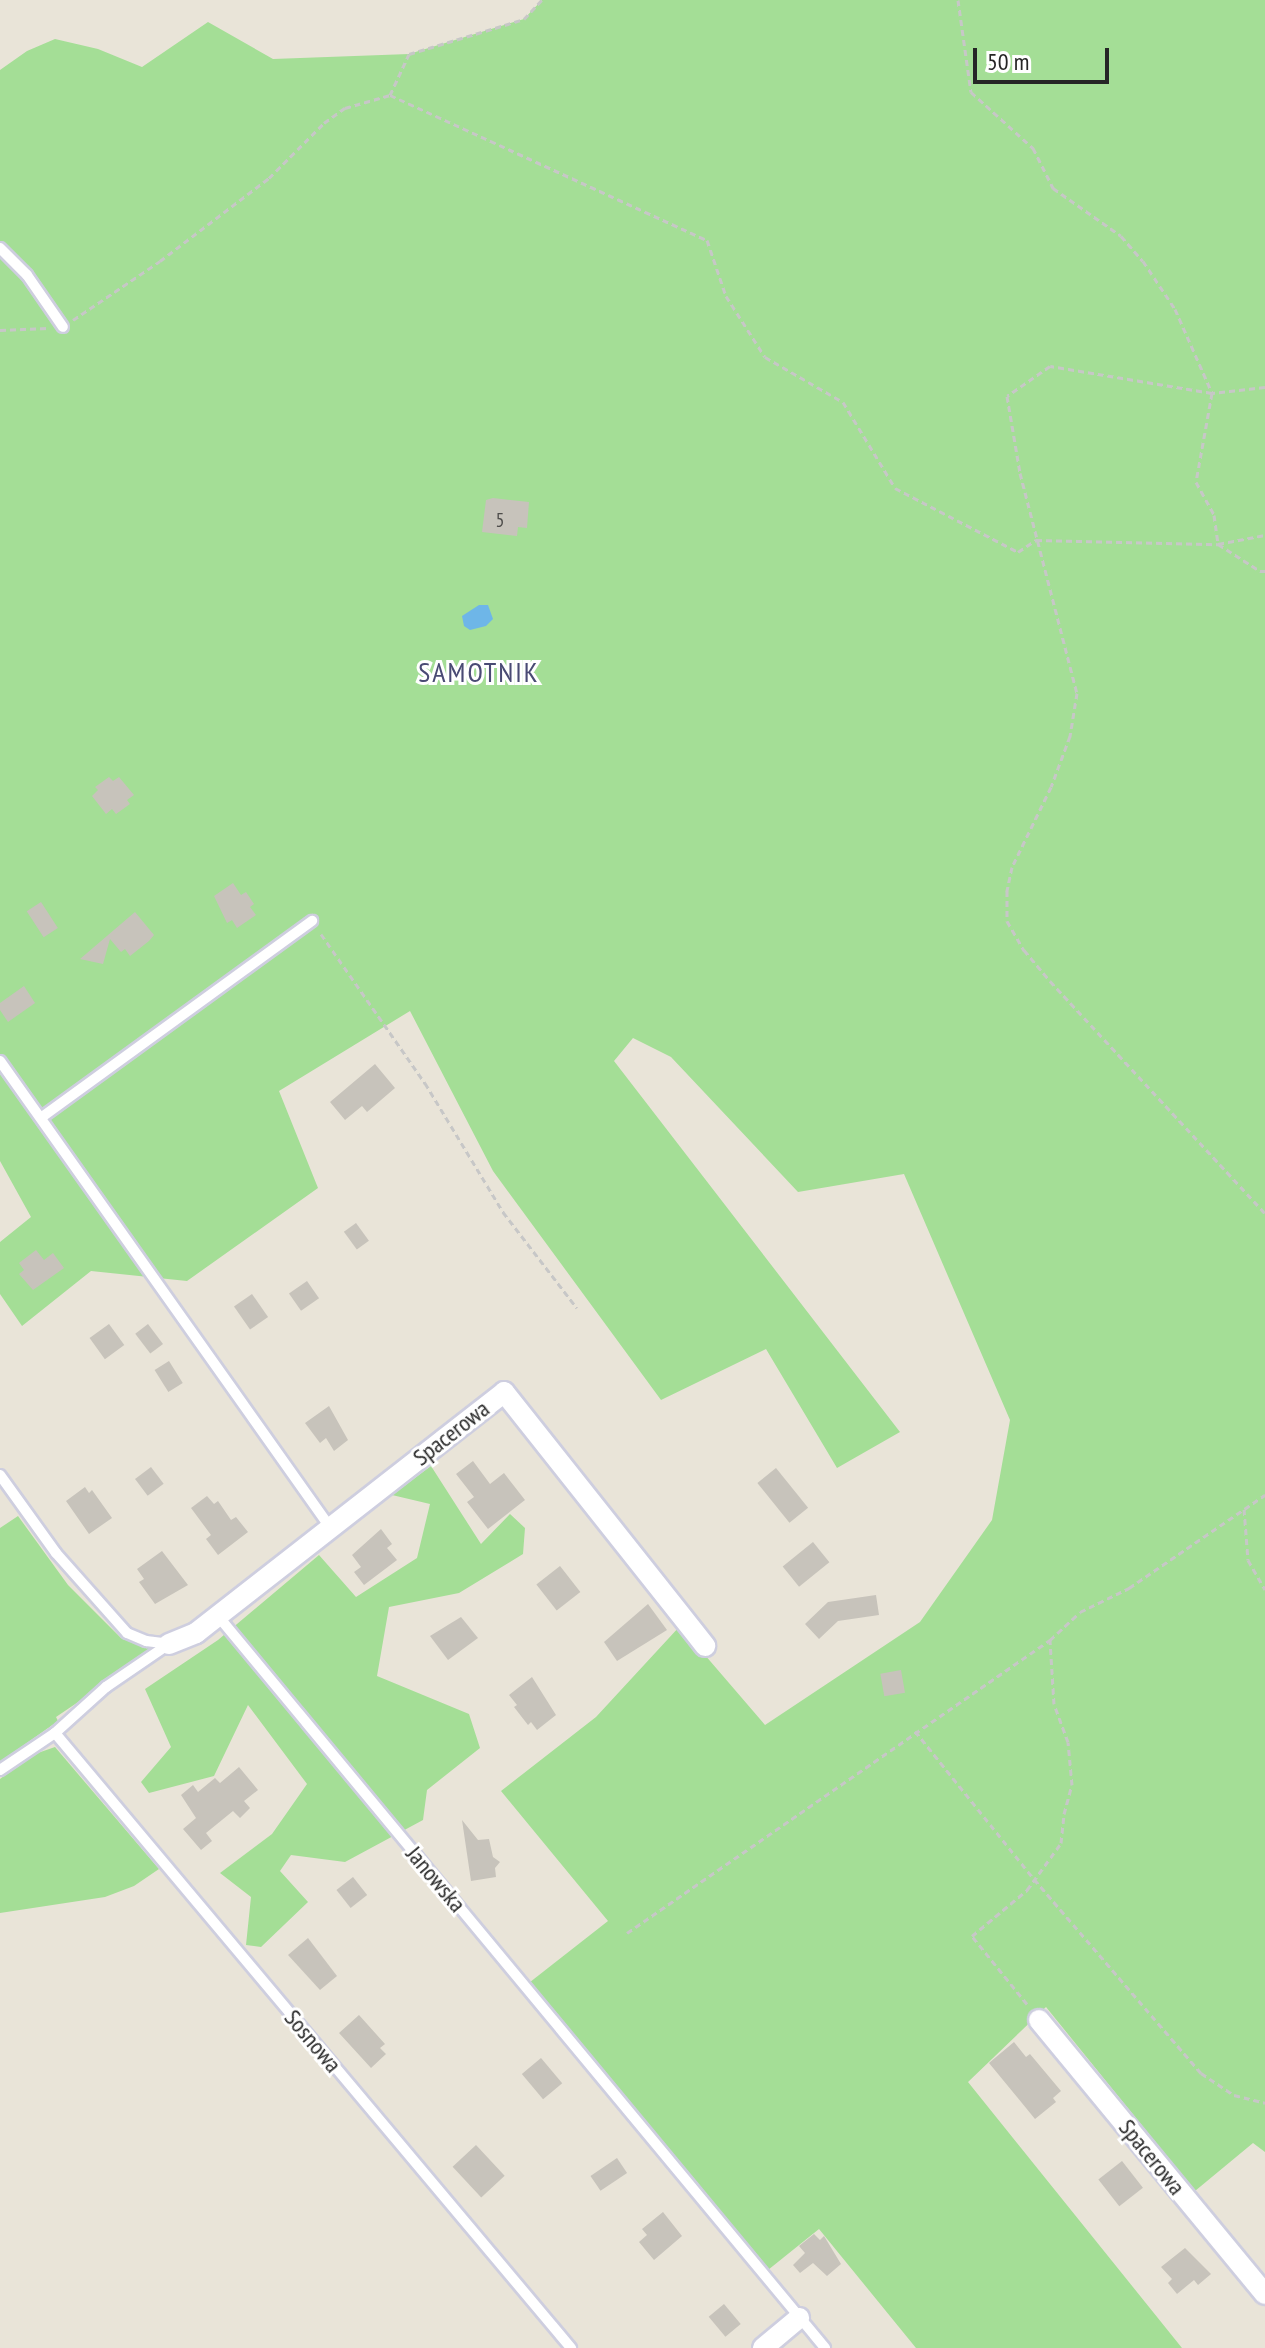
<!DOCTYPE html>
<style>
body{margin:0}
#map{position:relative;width:1265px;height:2348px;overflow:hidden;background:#e9e4d8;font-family:"PT Sans Narrow",sans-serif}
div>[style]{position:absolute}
.green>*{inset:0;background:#a4de96}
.water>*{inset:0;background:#6eb6e8}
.building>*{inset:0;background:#c7c3bb;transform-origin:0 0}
.path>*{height:3px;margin-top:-1.5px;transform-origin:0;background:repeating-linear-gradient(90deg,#c7c7c7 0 6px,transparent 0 10px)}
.roads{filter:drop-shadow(2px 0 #cecedf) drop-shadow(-2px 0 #cecedf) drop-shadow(0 2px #cecedf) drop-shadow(0 -2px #cecedf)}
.service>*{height:10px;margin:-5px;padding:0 5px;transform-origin:5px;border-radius:5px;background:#fff}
.minor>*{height:20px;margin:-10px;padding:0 10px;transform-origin:10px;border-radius:10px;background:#fff}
span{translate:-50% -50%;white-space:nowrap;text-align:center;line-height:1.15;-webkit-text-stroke:6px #fff;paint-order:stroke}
.number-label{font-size:20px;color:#4e4d4b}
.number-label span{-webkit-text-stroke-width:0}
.street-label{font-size:24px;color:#262626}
.quarter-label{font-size:28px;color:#4a4b74;letter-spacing:2px}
.scale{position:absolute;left:973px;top:48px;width:136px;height:36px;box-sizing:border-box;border:4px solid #262626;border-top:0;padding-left:10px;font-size:24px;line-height:28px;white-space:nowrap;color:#262626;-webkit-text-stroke:6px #fff;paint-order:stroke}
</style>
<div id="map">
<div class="green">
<div style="clip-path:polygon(542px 0,1265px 0,1265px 2152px,1253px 2143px,1195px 2191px,1046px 2007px,968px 2082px,1182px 2348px,916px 2348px,819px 2229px,763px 2274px,525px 1986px,608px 1921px,501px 1791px,596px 1717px,680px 1626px,765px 1725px,920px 1622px,992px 1520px,1010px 1420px,904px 1174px,798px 1192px,671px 1057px,633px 1038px,614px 1061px,900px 1432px,837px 1468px,766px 1349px,661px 1400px,493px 1171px,410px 1011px,279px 1091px,318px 1188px,187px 1281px,91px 1271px,22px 1326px,0 1294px,0 1242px,31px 1217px,0 1161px,0 70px,27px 51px,55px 39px,98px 49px,142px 67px,208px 22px,273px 59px,409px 54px,524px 19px)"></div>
<div style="clip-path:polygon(431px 1466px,481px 1544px,510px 1514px,525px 1528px,523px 1554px,459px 1593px,389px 1607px,377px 1676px,469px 1714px,480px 1748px,427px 1790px,423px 1820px,345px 1862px,291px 1855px,280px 1871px,308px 1902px,261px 1947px,246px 1945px,251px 1897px,220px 1873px,272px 1834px,307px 1784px,248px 1705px,214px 1776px,149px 1793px,141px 1782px,171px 1747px,145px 1689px,218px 1640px,319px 1555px,356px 1597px,417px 1558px,430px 1504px,392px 1495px)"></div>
<div style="clip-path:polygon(18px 1516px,68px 1585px,121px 1638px,158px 1648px,56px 1717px,58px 1721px,0 1762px,0 1528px)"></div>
<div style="clip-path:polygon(55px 1747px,159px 1869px,134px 1886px,105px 1897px,0 1913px,0 1779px,32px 1755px)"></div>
</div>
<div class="water">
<div style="clip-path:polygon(479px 605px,488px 605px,493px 619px,486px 626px,470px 630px,464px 626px,462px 616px)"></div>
</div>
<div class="building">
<div style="clip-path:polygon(493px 498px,529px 502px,527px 528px,518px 527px,517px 536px,482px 532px,486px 500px)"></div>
<div style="clip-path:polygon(109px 777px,113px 781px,119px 777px,134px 795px,127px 800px,130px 804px,116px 814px,112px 809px,106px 814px,92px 796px,98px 790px,95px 787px)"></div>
<div style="clip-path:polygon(233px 883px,241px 895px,246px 892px,254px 904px,250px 907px,256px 915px,237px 928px,232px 920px,227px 923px,214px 896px)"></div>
<div style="left:41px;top:902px;width:31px;height:17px;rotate:57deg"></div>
<div style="clip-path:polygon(135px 912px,154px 935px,149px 941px,130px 956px,125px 949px,121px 952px,110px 939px,103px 964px,80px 959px)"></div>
<div style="clip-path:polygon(24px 986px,35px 1003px,8px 1022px,0 1010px,0 1003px)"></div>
<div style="clip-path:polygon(375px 1064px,395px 1088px,367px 1112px,362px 1106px,345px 1120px,330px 1102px)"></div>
<div style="left:356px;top:1223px;width:22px;height:15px;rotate:54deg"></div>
<div style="clip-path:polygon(36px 1250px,44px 1260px,53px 1253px,64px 1268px,33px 1290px,19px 1274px,24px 1270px,19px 1263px)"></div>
<div style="left:307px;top:1281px;width:21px;height:22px;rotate:55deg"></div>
<div style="left:252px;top:1294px;width:28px;height:22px;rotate:55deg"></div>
<div style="left:109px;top:1324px;width:26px;height:24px;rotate:54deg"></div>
<div style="left:148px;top:1324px;width:25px;height:16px;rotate:53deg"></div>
<div style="left:169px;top:1361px;width:26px;height:17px;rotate:58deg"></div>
<div style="clip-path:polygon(329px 1406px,348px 1440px,334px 1451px,326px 1438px,320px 1443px,305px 1423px)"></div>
<div style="clip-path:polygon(473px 1461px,490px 1484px,504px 1473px,525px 1500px,488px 1529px,467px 1502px,474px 1497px,456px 1474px)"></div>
<div style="left:151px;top:1467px;width:21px;height:20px;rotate:53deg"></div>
<div style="left:776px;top:1468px;width:51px;height:24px;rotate:51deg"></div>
<div style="clip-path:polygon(85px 1487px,89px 1493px,92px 1490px,112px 1518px,89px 1534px,66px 1501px)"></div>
<div style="clip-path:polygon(207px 1496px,214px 1504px,218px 1501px,231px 1520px,236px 1517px,248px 1532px,218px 1555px,206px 1539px,211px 1535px,191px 1508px)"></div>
<div style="clip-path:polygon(381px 1529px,392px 1544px,387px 1548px,397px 1560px,364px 1585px,354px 1572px,361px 1567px,352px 1555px)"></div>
<div style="left:813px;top:1542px;width:26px;height:39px;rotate:51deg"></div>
<div style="clip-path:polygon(162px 1551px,188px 1585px,155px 1604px,139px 1582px,144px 1579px,137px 1569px)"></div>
<div style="left:560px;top:1566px;width:33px;height:30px;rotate:52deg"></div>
<div style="clip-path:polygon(876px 1595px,879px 1615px,838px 1621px,819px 1639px,805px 1624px,828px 1602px)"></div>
<div style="clip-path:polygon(648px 1604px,667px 1630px,617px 1661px,604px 1642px)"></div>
<div style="clip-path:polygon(461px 1617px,478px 1638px,448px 1660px,430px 1636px)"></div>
<div style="left:901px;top:1670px;width:23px;height:21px;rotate:80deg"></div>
<div style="clip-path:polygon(532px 1677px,556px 1715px,537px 1730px,531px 1722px,528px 1725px,514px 1707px,517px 1705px,509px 1695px)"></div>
<div style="clip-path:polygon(239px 1767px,258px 1790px,244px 1801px,250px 1808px,240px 1818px,233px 1811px,206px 1833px,212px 1841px,201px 1850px,183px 1829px,196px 1818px,181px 1795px,193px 1785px,198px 1792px,215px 1778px,220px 1783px)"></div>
<div style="clip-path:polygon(462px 1820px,478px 1840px,489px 1839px,493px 1857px,500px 1862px,495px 1868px,496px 1877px,471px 1881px)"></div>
<div style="left:353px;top:1877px;width:23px;height:21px;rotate:52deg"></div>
<div style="clip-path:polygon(308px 1938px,337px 1976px,320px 1990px,288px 1955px)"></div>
<div style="clip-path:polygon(359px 2015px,385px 2044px,380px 2048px,386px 2054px,371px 2068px,339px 2033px)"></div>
<div style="clip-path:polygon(1014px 2042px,1026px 2057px,1030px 2054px,1061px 2091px,1053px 2098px,1056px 2102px,1035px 2119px,989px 2063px)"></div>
<div style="left:541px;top:2058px;width:33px;height:25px;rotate:50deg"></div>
<div style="left:476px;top:2145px;width:42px;height:32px;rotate:47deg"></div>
<div style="left:617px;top:2158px;width:18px;height:32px;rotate:56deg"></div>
<div style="left:1122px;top:2161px;width:34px;height:30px;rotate:52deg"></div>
<div style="clip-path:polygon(663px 2212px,682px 2236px,654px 2260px,639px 2242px,647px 2235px,642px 2229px)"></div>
<div style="clip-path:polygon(814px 2234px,820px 2240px,824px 2236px,841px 2264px,827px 2276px,813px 2263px,800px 2273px,793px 2265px,805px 2253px,799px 2246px)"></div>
<div style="clip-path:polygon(1185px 2248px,1211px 2274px,1198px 2285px,1194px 2280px,1177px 2294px,1168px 2283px,1172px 2279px,1161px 2267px)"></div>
<div style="left:724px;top:2304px;width:26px;height:20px;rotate:50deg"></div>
</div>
<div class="path">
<div style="left:958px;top:0;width:93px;rotate:82deg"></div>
<div style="left:971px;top:92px;width:84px;rotate:42.1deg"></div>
<div style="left:1033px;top:148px;width:45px;rotate:63.4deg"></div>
<div style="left:1053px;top:188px;width:83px;rotate:35.2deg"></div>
<div style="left:1121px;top:236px;width:33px;rotate:49deg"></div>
<div style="left:1143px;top:261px;width:58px;rotate:56.3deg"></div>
<div style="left:1175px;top:309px;width:92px;rotate:66.2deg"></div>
<div style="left:390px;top:95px;width:45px;rotate:-65.1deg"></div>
<div style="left:409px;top:54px;width:120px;rotate:-16.9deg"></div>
<div style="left:524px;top:19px;width:26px;rotate:-47deg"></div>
<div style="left:73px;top:320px;width:105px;rotate:-34.1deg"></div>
<div style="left:160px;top:261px;width:137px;rotate:-37.3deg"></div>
<div style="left:269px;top:178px;width:78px;rotate:-45deg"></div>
<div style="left:324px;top:123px;width:26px;rotate:-36deg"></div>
<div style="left:345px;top:108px;width:47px;rotate:-16.1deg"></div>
<div style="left:390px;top:95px;width:349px;rotate:24.6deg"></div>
<div style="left:707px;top:240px;width:59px;rotate:71.3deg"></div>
<div style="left:726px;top:296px;width:72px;rotate:57.4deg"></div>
<div style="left:765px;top:357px;width:90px;rotate:30deg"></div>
<div style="left:843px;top:402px;width:100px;rotate:58.8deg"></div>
<div style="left:895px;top:488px;width:139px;rotate:27.5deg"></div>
<div style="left:1018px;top:552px;width:22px;rotate:-34deg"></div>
<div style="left:1036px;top:540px;width:182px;rotate:1.3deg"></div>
<div style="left:1218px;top:544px;width:48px;rotate:-10.8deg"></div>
<div style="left:0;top:330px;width:48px;rotate:-2.4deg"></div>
<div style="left:1265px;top:387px;width:53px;rotate:173.5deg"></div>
<div style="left:1212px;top:393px;width:90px;rotate:100.2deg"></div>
<div style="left:1196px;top:482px;width:38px;rotate:61deg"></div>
<div style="left:1214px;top:515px;width:29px;rotate:82deg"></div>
<div style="left:1218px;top:544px;width:50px;rotate:32.7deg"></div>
<div style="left:1260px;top:571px;width:5px"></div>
<div style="left:1212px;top:393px;width:164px;rotate:-170.5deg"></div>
<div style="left:1050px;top:366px;width:52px;rotate:145.1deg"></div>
<div style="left:1007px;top:396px;width:78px;rotate:80.4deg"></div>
<div style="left:1020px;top:473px;width:227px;rotate:75.5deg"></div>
<div style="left:1077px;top:693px;width:44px;rotate:99.2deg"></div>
<div style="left:1070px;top:736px;width:54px;rotate:110.4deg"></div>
<div style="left:1051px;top:787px;width:89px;rotate:116deg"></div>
<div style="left:1012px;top:867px;width:25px;rotate:102deg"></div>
<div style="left:1007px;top:891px;width:30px;rotate:90deg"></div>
<div style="left:1007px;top:921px;width:34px;rotate:60deg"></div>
<div style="left:1024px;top:950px;width:40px;rotate:50deg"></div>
<div style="left:1050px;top:981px;width:316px;rotate:47.2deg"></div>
<div style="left:321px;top:934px;width:182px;rotate:55.1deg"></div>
<div style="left:425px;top:1083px;width:151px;rotate:58.8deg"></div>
<div style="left:503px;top:1212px;width:121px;rotate:52.4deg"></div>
<div style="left:1244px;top:1509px;width:51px;rotate:85.5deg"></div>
<div style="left:1248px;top:1560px;width:34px;rotate:60deg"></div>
<div style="left:915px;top:1731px;width:190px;rotate:51.2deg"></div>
<div style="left:1034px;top:1879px;width:256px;rotate:49.3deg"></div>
<div style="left:1201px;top:2073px;width:40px;rotate:34deg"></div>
<div style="left:1234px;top:2095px;width:32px;rotate:14deg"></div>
<div style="left:627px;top:1933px;width:515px;rotate:-34.71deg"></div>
<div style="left:1027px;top:2004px;width:87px;rotate:-129deg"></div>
<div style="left:972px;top:1936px;width:72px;rotate:-39.9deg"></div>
<div style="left:1027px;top:1890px;width:58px;rotate:-54.1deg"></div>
<div style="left:1061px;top:1843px;width:29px;rotate:-84deg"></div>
<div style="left:1064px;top:1814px;width:30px;rotate:-75deg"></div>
<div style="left:1072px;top:1785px;width:43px;rotate:-95.3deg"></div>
<div style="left:1068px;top:1742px;width:40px;rotate:-110.2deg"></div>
<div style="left:1054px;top:1704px;width:64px;rotate:-93.6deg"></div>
<div style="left:1050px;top:1640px;width:41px;rotate:-43deg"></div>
<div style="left:1080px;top:1612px;width:55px;rotate:-26.1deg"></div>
<div style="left:1129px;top:1588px;width:165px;rotate:-34.4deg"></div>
</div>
<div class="roads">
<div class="service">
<div style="left:0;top:248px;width:38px;rotate:45deg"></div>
<div style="left:27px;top:275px;width:63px;rotate:55.3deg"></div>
<div style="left:0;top:1061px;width:571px;rotate:54.7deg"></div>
<div style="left:42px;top:1117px;width:334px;rotate:-36deg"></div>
<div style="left:0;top:1475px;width:96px;rotate:54.3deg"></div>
<div style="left:56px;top:1553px;width:107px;rotate:48.4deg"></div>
<div style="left:127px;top:1633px;width:21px;rotate:23deg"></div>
<div style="left:146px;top:1641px;width:23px;rotate:7deg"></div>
<div style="left:218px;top:1616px;width:951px;rotate:50.33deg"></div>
<div style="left:55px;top:1733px;width:803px;rotate:50deg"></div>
<div style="left:0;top:1770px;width:66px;rotate:-33.9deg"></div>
<div style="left:55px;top:1733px;width:69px;rotate:-42deg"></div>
<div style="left:106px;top:1687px;width:76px;rotate:-34.3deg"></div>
</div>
<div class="minor">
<div style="left:169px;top:1644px;width:29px;rotate:-22deg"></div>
<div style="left:196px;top:1633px;width:391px;rotate:-38deg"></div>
<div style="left:504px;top:1392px;width:324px;rotate:51.6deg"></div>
<div style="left:1039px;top:2020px;width:355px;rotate:50.5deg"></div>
<div style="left:763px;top:2348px;width:47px;rotate:-39.8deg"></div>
</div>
</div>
<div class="number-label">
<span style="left:500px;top:520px">5</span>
</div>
<div class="street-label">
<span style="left:451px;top:1433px;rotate:-38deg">Spacerowa</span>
<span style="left:436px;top:1879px;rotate:50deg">Janowska</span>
<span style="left:313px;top:2041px;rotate:50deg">Sosnowa</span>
<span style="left:1152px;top:2157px;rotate:51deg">Spacerowa</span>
</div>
<div class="quarter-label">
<span style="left:479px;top:672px">SAMOTNIK</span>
</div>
<div class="scale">50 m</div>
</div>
